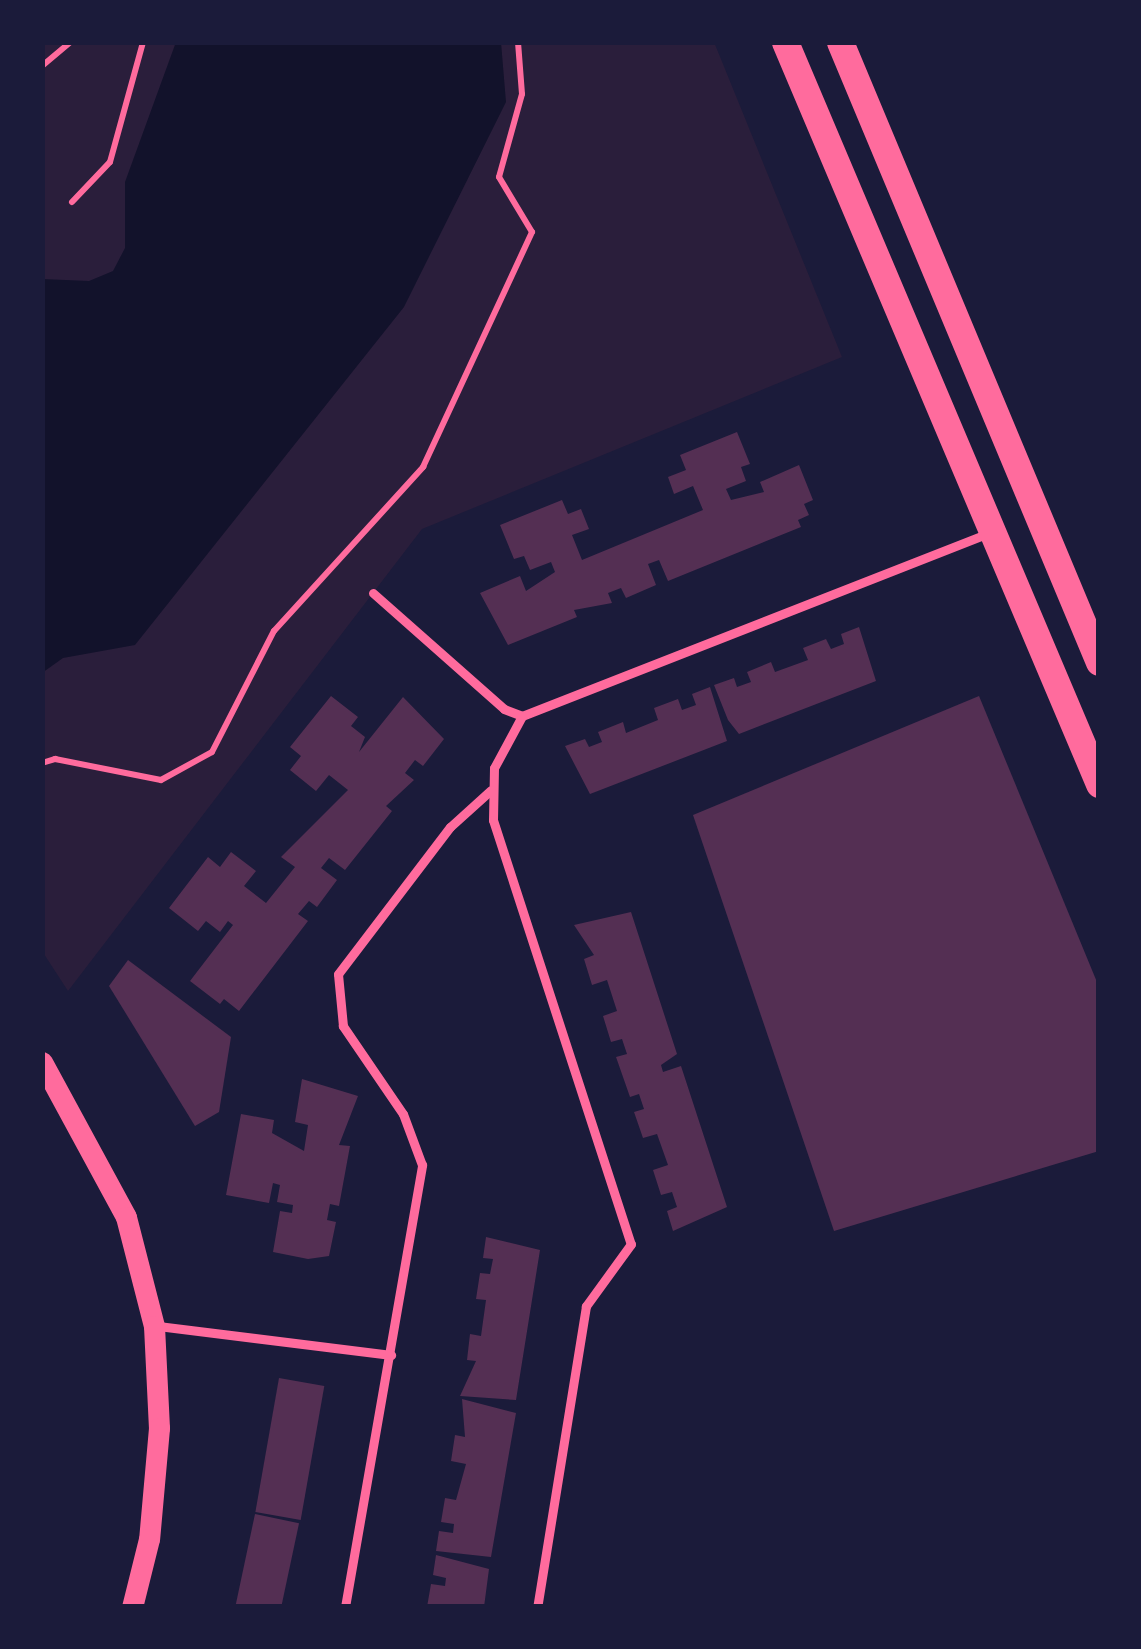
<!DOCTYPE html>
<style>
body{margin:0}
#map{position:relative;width:1141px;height:1649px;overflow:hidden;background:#1b1b3a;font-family:"IBM Plex Sans",sans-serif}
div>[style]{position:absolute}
.green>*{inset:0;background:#2a1e3b}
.water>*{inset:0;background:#12122b}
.building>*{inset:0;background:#542f53;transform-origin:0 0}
.path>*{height:6px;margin:-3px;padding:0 3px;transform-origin:3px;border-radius:3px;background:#ff6b9d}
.service>*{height:9px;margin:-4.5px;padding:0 4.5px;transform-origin:4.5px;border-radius:4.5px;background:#ff6b9d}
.tertiary>*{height:21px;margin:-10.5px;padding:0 10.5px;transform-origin:10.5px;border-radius:10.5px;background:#ff6b9d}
.primary>*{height:27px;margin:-13.5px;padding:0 13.5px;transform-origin:13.5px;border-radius:13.5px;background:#ff6b9d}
span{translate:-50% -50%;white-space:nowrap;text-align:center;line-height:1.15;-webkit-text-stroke:9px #1b1b3a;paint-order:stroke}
.frame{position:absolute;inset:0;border:45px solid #1b1b3a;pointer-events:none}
</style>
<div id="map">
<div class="green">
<div style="clip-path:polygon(42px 42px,714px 42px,842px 357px,422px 529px,68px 991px,42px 951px)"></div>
</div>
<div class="water">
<div style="clip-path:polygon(176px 42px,501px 42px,506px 102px,404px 307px,135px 645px,63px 658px,42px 673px,42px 279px,89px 281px,113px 271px,125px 248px,125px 182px)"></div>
</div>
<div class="building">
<div style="clip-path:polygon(737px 432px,750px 464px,741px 467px,746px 481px,726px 489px,731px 500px,764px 492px,760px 482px,799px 465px,813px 500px,804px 504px,809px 515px,798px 520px,801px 527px,668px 581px,659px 560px,648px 564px,656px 585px,626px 598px,621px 588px,608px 593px,612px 603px,574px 610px,577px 617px,508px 645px,480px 593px,520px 576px,526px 591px,555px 572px,551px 562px,530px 570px,524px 556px,514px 559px,500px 525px,562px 500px,568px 514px,581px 509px,589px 529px,572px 535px,582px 560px,703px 510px,693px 486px,674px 494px,668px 477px,686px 470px,680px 455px)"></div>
<div style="clip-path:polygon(859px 627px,876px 681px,739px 734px,728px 720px,714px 685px,734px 678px,737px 687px,751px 682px,747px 672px,771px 662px,775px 672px,808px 660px,803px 648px,826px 639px,831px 649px,844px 644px,841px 634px)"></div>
<div style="clip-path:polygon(710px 687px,727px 741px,590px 794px,565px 746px,585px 739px,589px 747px,602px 742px,598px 732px,623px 722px,626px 733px,658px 720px,654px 708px,678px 699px,682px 710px,696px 705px,692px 694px)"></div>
<div style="clip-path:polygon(331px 696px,358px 717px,351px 726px,365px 737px,359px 752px,403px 697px,444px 739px,423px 766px,415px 760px,405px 773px,414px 780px,386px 806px,392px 811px,345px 870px,329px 858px,321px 868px,337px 880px,317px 907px,309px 901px,298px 914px,308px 921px,239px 1011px,224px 999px,220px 1004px,190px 981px,233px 925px,228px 921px,220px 932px,206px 921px,198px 931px,169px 908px,208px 857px,220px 867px,231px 852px,256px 871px,244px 886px,266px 903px,295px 867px,281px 857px,348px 790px,329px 775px,316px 791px,290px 770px,301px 756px,290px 747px)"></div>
<div style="clip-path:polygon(979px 696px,1099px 987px,1099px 1151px,834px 1231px,693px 815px)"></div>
<div style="clip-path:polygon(631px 912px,677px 1054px,661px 1065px,663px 1072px,681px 1066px,727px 1207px,673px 1231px,667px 1211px,677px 1207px,672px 1192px,661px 1195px,653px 1170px,668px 1165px,657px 1134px,643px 1138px,634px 1112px,644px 1109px,639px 1094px,630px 1097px,616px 1057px,627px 1054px,622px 1039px,611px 1042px,603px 1016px,617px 1011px,607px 980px,592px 985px,584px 959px,594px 955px,574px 925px)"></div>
<div style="clip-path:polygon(128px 960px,231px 1037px,219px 1112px,195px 1126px,109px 986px)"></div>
<div style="clip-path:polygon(302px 1079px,358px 1096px,339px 1145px,350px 1146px,339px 1206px,330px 1204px,327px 1220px,336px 1222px,329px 1256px,308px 1259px,273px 1252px,280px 1211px,292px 1213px,293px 1205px,277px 1202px,280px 1185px,273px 1183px,269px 1203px,226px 1195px,241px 1114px,274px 1120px,272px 1133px,304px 1151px,308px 1125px,295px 1122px)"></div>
<div style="clip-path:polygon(486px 1237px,540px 1250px,516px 1400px,460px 1396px,476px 1361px,467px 1360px,470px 1334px,481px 1336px,486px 1300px,476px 1299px,480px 1273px,490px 1274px,493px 1259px,483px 1258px)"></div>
<div style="left:279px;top:1378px;width:46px;height:136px;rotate:10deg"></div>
<div style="clip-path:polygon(462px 1399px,516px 1413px,491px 1557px,436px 1551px,439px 1531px,453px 1533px,454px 1524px,441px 1522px,445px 1498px,456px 1500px,466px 1464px,451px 1461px,455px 1435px,465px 1437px)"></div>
<div style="left:255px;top:1514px;width:45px;height:95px;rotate:12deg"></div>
<div style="clip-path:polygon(436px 1555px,489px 1569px,484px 1607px,427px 1607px,431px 1584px,445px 1586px,446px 1578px,433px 1575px)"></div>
</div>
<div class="path">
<div style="left:42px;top:66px;width:38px;rotate:-40deg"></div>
<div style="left:72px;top:202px;width:55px;rotate:-46.5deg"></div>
<div style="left:110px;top:162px;width:124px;rotate:-74.6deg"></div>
<div style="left:42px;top:763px;width:14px;rotate:-17deg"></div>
<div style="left:55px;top:759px;width:108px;rotate:11.2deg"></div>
<div style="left:161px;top:780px;width:58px;rotate:-28.8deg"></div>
<div style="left:212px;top:752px;width:136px;rotate:-62.9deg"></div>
<div style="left:274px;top:631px;width:222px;rotate:-47.7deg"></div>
<div style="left:423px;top:467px;width:259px;rotate:-65.1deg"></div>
<div style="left:532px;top:232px;width:64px;rotate:-121deg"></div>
<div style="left:499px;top:177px;width:86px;rotate:-74.5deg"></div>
<div style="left:522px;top:94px;width:52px;rotate:-94.4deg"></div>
</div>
<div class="service">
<div style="left:373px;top:593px;width:175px;rotate:41.5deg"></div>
<div style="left:504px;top:709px;width:19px;rotate:21deg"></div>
<div style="left:522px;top:716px;width:499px;rotate:-21.4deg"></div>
<div style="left:522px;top:716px;width:59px;rotate:118.3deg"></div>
<div style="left:494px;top:768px;width:52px;rotate:91.1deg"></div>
<div style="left:493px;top:820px;width:446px;rotate:72deg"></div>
<div style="left:631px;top:1244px;width:77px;rotate:126deg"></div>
<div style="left:586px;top:1306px;width:305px;rotate:99.2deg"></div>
<div style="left:158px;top:1326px;width:235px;rotate:7.1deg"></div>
<div style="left:345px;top:1607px;width:449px;rotate:-80.1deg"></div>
<div style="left:422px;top:1165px;width:54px;rotate:-110.4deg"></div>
<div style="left:403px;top:1114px;width:107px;rotate:-124.3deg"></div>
<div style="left:343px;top:1026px;width:52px;rotate:-95.5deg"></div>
<div style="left:338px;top:974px;width:185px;rotate:-52.7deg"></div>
<div style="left:450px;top:827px;width:55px;rotate:-42.1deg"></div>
</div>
<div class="tertiary">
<div style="left:42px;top:1062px;width:176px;rotate:61.5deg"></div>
<div style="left:126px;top:1217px;width:113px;rotate:75.6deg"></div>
<div style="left:154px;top:1326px;width:102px;rotate:87.2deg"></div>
<div style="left:159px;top:1428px;width:111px;rotate:95.1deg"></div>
<div style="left:149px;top:1539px;width:70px;rotate:104deg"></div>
</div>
<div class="primary">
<div style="left:785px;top:42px;width:806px;rotate:67.06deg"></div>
<div style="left:840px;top:42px;width:672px;rotate:67.33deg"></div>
</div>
<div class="frame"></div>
</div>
